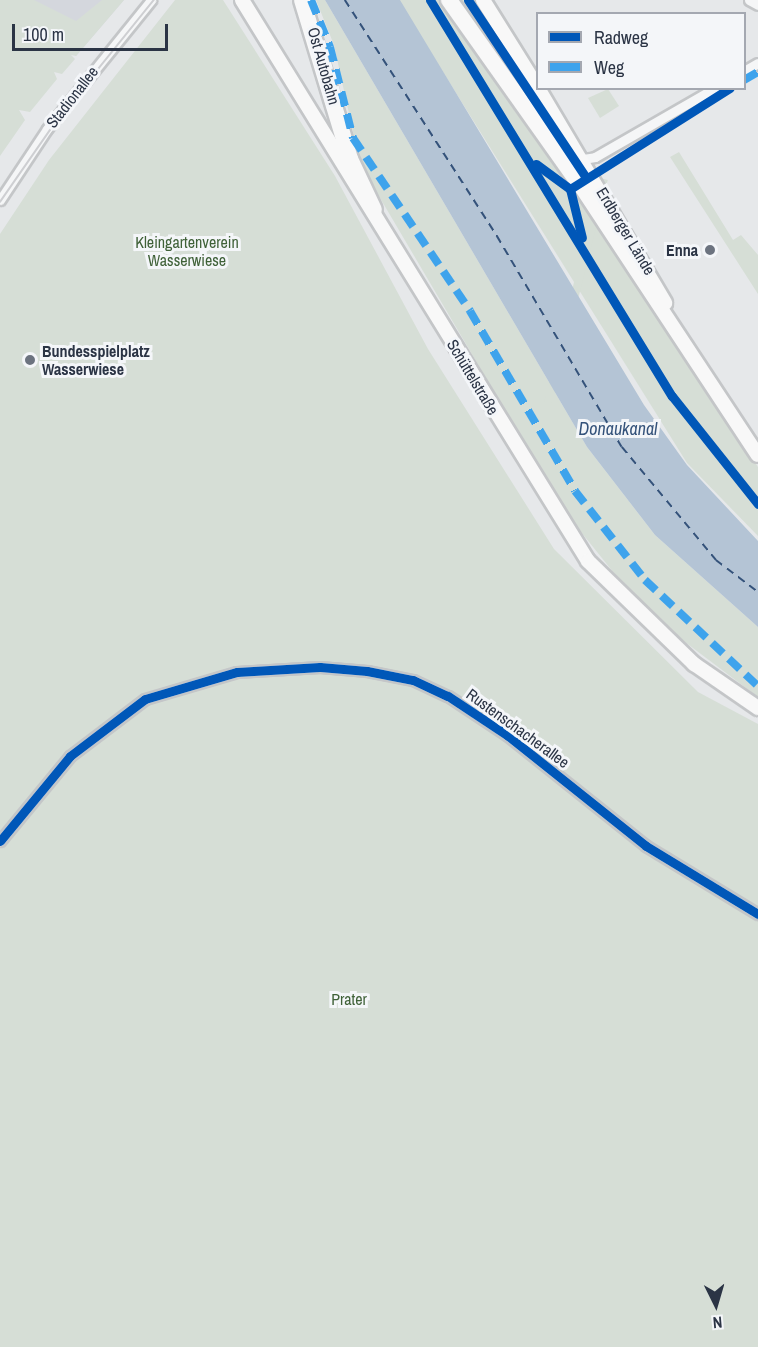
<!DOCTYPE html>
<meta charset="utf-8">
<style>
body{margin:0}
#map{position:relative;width:758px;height:1347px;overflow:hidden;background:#e6e8ea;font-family:"Archivo Narrow",sans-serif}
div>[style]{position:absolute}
.built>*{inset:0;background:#d4d7dd}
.green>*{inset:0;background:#d6ded6;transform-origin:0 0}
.water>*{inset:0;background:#b4c4d5}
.ferry>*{height:1.5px;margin-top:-0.75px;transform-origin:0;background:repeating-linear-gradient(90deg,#34527a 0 8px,transparent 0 14px)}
.roads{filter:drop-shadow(2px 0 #c4c6c8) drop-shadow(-2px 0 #c4c6c8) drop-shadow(0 2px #c4c6c8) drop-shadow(0 -2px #c4c6c8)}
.minor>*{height:9px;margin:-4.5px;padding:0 4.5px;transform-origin:4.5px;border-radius:4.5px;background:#f5f6f7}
.primary>*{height:14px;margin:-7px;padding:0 7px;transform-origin:7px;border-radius:7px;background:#f8f8f8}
.motorway>*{height:16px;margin:-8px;padding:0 8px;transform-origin:8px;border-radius:8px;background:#f8f8f8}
.tram>*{height:1.5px;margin:-0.75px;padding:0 0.75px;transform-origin:0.75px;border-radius:0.75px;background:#cecfd2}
.quiet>*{height:8px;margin-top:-4px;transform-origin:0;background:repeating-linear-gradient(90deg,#3ea3ec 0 15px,transparent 0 23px)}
.cycleway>*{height:9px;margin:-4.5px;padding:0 4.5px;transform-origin:4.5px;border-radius:4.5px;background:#0057b8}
.dots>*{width:16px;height:16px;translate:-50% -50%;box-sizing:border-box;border:3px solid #f4f6f9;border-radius:50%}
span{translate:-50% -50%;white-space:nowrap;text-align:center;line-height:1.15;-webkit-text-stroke:6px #f4f6f9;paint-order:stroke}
.street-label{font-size:16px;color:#2b3445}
.park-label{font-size:16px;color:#3f6138}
.poi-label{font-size:16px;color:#2b3445;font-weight:700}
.right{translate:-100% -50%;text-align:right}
.left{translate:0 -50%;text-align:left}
.water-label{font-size:18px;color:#34527a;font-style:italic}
.legend{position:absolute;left:536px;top:12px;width:210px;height:78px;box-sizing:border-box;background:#f4f6f9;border:2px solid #a4a8b1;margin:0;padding:8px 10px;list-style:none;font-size:18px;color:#2b3445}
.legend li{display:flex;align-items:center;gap:12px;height:30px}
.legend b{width:30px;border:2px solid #a4a8b1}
.north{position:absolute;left:686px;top:1275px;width:60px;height:60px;-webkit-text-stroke:4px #f4f6f9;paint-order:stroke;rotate:175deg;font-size:16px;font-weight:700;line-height:24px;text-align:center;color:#2b3445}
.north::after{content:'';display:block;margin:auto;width:21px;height:27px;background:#2b3445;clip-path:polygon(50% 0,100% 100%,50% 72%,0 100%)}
.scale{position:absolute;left:12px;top:24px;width:156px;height:27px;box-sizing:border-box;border:3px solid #2b3445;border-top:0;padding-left:8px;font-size:18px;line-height:21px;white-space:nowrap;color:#2b3445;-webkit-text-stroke:4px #f4f6f9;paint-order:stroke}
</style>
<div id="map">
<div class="built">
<div style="clip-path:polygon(14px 0,124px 0,76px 56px)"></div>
</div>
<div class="green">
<div style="clip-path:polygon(0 0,34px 0,76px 21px,102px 0,124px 0,76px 56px,71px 55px,75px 59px,62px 74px,54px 72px,57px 79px,30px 112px,19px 110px,25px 120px,0 156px)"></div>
<div style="clip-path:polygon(175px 0,223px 0,335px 176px,428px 349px,554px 549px,698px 692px,758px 724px,758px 1347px,0 1347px,0 234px,49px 160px)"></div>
<div style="clip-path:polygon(316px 0,325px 0,587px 447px,655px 535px,758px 627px,758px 697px,681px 639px,626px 588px,565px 512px,360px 164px,334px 45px)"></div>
<div style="clip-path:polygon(398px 0,440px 0,563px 169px,758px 467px,758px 536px,687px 463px)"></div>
<div style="clip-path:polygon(455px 0,466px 0,565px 147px,561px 146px)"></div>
<div style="clip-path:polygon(608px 89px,619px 106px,600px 118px,588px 98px)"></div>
<div style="clip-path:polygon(679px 152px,733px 240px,741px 235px,758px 255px,758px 294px,670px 157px)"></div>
<div style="left:600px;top:178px;width:8px;height:230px;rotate:14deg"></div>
</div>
<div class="water">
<div style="clip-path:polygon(325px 0,400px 0,644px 405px,687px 465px,758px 541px,758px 627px,655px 535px,587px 447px)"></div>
</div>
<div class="ferry">
<div style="left:345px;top:0;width:281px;rotate:57.2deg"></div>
<div style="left:497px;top:236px;width:245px;rotate:59.4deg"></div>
<div style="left:622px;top:447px;width:147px;rotate:50.2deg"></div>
<div style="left:716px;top:560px;width:53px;rotate:37.3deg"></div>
</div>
<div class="roads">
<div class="minor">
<div style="left:749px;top:0;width:10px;rotate:29deg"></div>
<div style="left:744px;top:71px;width:16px;rotate:-30deg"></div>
<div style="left:559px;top:151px;width:25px;rotate:18deg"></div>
<div style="left:583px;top:159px;width:12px;rotate:-9deg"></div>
<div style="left:595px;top:157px;width:138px;rotate:-29.9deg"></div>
<div style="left:0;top:200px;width:85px;rotate:-56.5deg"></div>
<div style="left:47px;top:129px;width:166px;rotate:-51.1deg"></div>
<div style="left:0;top:841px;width:110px;rotate:-50.5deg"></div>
<div style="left:70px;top:756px;width:94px;rotate:-37.2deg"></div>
<div style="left:145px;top:699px;width:96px;rotate:-16.4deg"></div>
<div style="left:237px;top:672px;width:83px;rotate:-3.4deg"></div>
<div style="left:320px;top:667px;width:47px;rotate:4.9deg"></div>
<div style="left:367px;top:671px;width:47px;rotate:11.1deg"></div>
<div style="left:413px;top:680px;width:38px;rotate:25deg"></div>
<div style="left:448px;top:696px;width:71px;rotate:33.5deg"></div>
<div style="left:507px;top:735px;width:178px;rotate:38.6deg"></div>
<div style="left:646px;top:846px;width:131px;rotate:31.3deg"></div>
</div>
<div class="primary">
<div style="left:242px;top:0;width:659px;rotate:58.34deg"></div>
<div style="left:588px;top:561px;width:148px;rotate:44.2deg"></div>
<div style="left:694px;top:664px;width:78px;rotate:34.5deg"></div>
<div style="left:483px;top:0;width:104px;rotate:58deg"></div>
<div style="left:538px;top:88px;width:250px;rotate:59.4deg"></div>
<div style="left:577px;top:181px;width:328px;rotate:56.6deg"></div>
</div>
<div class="motorway">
<div style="left:302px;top:0;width:166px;rotate:73.2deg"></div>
<div style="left:350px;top:159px;width:56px;rotate:64.8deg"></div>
<div style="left:449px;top:0;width:222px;rotate:54.7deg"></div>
</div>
</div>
<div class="tram">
<div style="left:0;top:202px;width:100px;rotate:-55.2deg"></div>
<div style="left:57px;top:120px;width:154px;rotate:-51.1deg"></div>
</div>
<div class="quiet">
<div style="left:311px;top:0;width:51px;rotate:68deg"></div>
<div style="left:330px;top:47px;width:94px;rotate:75.8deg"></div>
<div style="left:353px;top:138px;width:209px;rotate:55.9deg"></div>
<div style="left:470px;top:311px;width:208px;rotate:59.7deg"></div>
<div style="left:575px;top:491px;width:113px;rotate:51.8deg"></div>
<div style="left:645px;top:580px;width:155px;rotate:43.2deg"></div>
<div style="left:744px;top:80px;width:16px;rotate:-30deg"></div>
</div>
<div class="cycleway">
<div style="left:430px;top:0;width:464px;rotate:58.6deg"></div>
<div style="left:672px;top:396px;width:138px;rotate:51.5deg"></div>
<div style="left:468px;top:0;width:211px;rotate:56.4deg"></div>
<div style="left:536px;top:164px;width:42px;rotate:36.3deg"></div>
<div style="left:570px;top:189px;width:50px;rotate:76.2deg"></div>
<div style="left:570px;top:189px;width:189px;rotate:-32.3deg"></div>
<div style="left:0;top:841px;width:110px;rotate:-50.5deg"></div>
<div style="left:70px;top:756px;width:94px;rotate:-37.2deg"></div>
<div style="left:145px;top:699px;width:96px;rotate:-16.4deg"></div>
<div style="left:237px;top:672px;width:83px;rotate:-3.4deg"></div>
<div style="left:320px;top:667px;width:47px;rotate:4.9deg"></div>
<div style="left:367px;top:671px;width:47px;rotate:11.1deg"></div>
<div style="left:413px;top:680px;width:38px;rotate:25deg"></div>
<div style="left:448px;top:696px;width:71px;rotate:33.5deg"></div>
<div style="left:507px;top:735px;width:178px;rotate:38.6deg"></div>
<div style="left:646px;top:846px;width:131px;rotate:31.3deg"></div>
</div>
<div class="dots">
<div style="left:710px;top:250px;background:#6c737f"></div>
<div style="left:30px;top:360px;background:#6c737f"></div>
</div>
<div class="street-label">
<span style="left:324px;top:66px;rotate:74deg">Ost Autobahn</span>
<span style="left:72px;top:97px;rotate:-52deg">Stadionallee</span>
<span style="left:626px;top:231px;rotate:59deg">Erdberger Lände</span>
<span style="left:473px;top:377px;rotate:59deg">Schüttelstraße</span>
<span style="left:518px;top:728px;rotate:36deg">Rustenschacherallee</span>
</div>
<div class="park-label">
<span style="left:187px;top:251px">Kleingartenverein<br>Wasserwiese</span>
<span style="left:349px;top:999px">Prater</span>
</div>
<div class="poi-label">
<span class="right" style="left:698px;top:250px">Enna</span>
<span class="left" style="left:42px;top:360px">Bundesspielplatz<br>Wasserwiese</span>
</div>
<div class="water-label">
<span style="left:618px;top:429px">Donaukanal</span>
</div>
<ul class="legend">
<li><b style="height:8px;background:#0057b8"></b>Radweg</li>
<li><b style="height:8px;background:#3ea3ec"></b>Weg</li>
</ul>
<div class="north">N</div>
<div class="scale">100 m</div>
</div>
